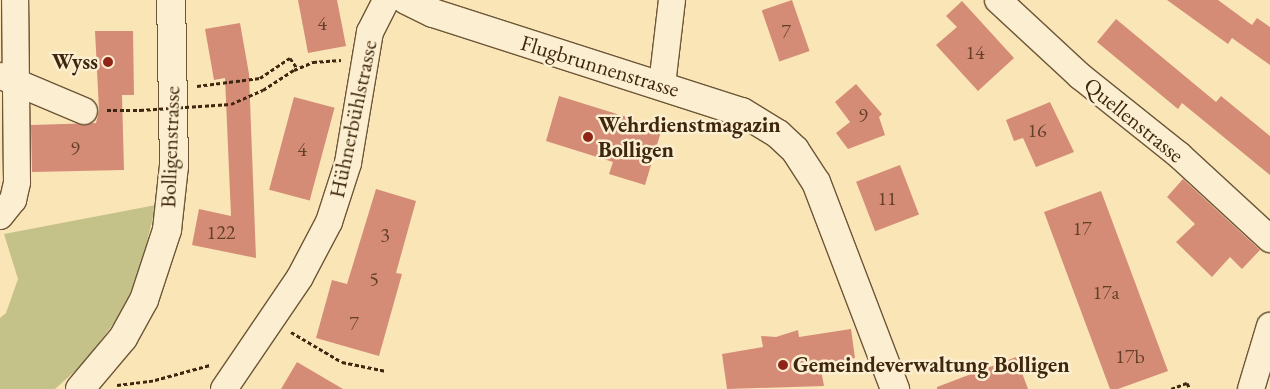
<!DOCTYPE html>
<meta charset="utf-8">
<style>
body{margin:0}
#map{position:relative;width:1270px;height:389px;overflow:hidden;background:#fae5b6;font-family:"EB Garamond",serif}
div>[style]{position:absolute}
.green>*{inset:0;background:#c5c289}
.building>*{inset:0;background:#d58c77;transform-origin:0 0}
.path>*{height:3px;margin-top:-1.5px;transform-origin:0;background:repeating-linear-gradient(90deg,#3e270e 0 4px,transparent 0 6.5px)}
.roads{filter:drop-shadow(1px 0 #6d5638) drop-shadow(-1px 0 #6d5638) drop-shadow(0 1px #6d5638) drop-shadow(0 -1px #6d5638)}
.street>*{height:26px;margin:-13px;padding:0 13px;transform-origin:13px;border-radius:13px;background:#fceed0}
.secondary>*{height:28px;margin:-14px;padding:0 14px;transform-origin:14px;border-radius:14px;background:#fceed0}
.path-bridge>*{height:3px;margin-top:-1.5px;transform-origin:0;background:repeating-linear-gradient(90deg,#3e270e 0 4px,transparent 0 6.5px)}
.dots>*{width:14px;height:14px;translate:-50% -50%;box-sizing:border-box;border:2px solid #fceed0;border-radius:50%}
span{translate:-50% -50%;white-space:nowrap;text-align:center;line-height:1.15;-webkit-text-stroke:5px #fceed0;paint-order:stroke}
.number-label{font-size:20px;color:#644028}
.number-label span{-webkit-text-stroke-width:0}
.poi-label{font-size:22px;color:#3e270e;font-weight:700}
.right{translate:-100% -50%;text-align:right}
.left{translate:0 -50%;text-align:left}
.street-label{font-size:22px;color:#3e270e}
</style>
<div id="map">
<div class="green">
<div style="clip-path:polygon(156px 205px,141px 266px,123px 311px,84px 363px,55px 389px,0 389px,0 318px,6px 313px,18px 279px,4px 234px)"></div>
</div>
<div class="building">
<div style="clip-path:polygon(298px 0,337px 0,346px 46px,308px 53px)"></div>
<div style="left:792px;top:0;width:54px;height:32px;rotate:71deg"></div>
<div style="clip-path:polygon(1167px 0,1218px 0,1252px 25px,1257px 18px,1270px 27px,1270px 65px,1232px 38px,1228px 44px)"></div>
<div style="clip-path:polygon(962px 1px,1014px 58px,978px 91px,936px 45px,957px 27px,946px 16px)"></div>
<div style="clip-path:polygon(1116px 19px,1216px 102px,1221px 96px,1270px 136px,1270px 175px,1182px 103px,1178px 109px,1097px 42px)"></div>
<div style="clip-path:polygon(240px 23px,249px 74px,256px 258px,192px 245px,199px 209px,231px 216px,225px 78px,214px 80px,205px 29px)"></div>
<div style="clip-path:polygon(95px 31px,133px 31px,134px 95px,122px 95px,124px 170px,32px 172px,31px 125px,96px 123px,99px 110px)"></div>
<div style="clip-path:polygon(856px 84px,882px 114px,879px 117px,885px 135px,848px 149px,836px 133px,850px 122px,835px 102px)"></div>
<div style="clip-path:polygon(559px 96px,662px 128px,645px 185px,609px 174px,613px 162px,546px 141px)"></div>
<div style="left:294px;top:97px;width:42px;height:96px;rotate:15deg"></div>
<div style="clip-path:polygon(1050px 102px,1074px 152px,1036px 167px,1023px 138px,1014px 141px,1006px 120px)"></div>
<div style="left:900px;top:165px;width:53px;height:47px;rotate:69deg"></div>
<div style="clip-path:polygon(1183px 179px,1260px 250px,1242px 269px,1230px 257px,1212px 277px,1176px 242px,1195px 224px,1167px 197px)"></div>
<div style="clip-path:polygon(376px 189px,416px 201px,396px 273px,402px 274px,379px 356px,316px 338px,332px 280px,347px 284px)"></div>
<div style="clip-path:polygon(1101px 191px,1168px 371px,1118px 389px,1110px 389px,1044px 212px)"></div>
<div style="clip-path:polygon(851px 329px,855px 358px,820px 364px,824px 386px,727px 389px,722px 354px,763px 347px,761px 336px,776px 337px,798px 330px,799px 337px)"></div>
<div style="clip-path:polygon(1016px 357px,1028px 389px,937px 389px,937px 387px)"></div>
<div style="clip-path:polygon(297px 362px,343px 389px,281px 389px)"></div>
</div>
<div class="path">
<div style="left:294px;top:70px;width:21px;rotate:-23deg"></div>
<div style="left:313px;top:62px;width:28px;rotate:-4deg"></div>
<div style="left:197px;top:86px;width:64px;rotate:-7.2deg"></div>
<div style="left:260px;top:78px;width:36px;rotate:-34deg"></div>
<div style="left:290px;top:58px;width:12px;rotate:55deg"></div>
<div style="left:107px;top:110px;width:33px"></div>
<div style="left:291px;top:332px;width:59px;rotate:30.5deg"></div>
<div style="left:342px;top:362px;width:45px;rotate:11.6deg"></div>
<div style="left:117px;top:385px;width:38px;rotate:-7deg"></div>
<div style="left:155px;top:380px;width:57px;rotate:-15.3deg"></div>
<div style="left:1171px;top:389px;width:17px;rotate:-21deg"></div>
<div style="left:1187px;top:383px;width:7px;rotate:63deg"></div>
</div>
<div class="roads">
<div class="street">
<div style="left:998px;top:0;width:112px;rotate:42.8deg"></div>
<div style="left:1080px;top:76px;width:127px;rotate:38.6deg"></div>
<div style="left:1179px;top:155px;width:124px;rotate:42.7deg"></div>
<div style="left:1px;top:76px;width:90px;rotate:22.9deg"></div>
<div style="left:662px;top:85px;width:86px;rotate:-83.3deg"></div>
<div style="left:0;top:216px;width:21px;rotate:-51deg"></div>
<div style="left:13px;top:200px;width:18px;rotate:-77deg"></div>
<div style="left:17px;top:182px;width:182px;rotate:-90.6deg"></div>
<div style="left:224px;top:389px;width:135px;rotate:-55.8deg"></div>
<div style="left:300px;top:277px;width:62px;rotate:-62.2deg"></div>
<div style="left:329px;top:222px;width:62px;rotate:-72.1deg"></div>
<div style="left:348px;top:163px;width:133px;rotate:-80.5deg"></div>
<div style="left:370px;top:32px;width:36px;rotate:-63deg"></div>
<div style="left:1251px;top:389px;width:66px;rotate:-73.2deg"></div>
</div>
<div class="secondary">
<div style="left:406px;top:0;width:30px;rotate:26deg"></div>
<div style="left:433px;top:13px;width:324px;rotate:17.8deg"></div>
<div style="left:742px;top:112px;width:42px;rotate:31.4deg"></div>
<div style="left:778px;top:134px;width:23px;rotate:43deg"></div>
<div style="left:795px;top:150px;width:38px;rotate:57deg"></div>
<div style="left:816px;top:182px;width:222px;rotate:69.1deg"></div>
<div style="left:80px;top:389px;width:67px;rotate:-49.9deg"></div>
<div style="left:123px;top:338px;width:43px;rotate:-61.1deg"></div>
<div style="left:144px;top:300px;width:74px;rotate:-71.8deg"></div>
<div style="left:167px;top:230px;width:64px;rotate:-83.8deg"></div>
<div style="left:174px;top:166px;width:166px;rotate:-91deg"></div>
</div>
</div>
<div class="path-bridge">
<div style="left:140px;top:110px;width:91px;rotate:-3.8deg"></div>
<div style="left:231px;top:104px;width:35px;rotate:-24deg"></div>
<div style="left:263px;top:90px;width:37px;rotate:-33deg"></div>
</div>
<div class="dots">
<div style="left:108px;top:62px;background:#8f2418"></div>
<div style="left:588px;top:137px;background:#8f2418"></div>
<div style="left:783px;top:365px;background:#8f2418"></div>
</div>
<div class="number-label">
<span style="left:322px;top:23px">4</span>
<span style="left:786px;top:31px">7</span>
<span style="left:975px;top:52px">14</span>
<span style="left:863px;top:115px">9</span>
<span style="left:1037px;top:130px">16</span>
<span style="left:75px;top:148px">9</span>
<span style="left:302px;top:149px">4</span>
<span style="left:887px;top:198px">11</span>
<span style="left:1082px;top:228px">17</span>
<span style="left:221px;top:232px">122</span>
<span style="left:385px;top:235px">3</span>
<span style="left:374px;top:279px">5</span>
<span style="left:1106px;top:292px">17a</span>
<span style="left:354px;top:323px">7</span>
<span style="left:1130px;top:356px">17b</span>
</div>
<div class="poi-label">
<span class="right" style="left:98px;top:62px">Wyss</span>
<span class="left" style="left:598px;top:137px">Wehrdienstmagazin<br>Bolligen</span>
<span class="left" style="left:793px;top:365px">Gemeindeverwaltung Bolligen</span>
</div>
<div class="street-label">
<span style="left:600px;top:66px;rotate:17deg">Flugbrunnenstrasse</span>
<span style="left:353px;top:119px;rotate:-78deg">Hühnerbühlstrasse</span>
<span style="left:1134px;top:120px;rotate:39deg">Quellenstrasse</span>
<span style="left:170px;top:147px;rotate:-88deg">Bolligenstrasse</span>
</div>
</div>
